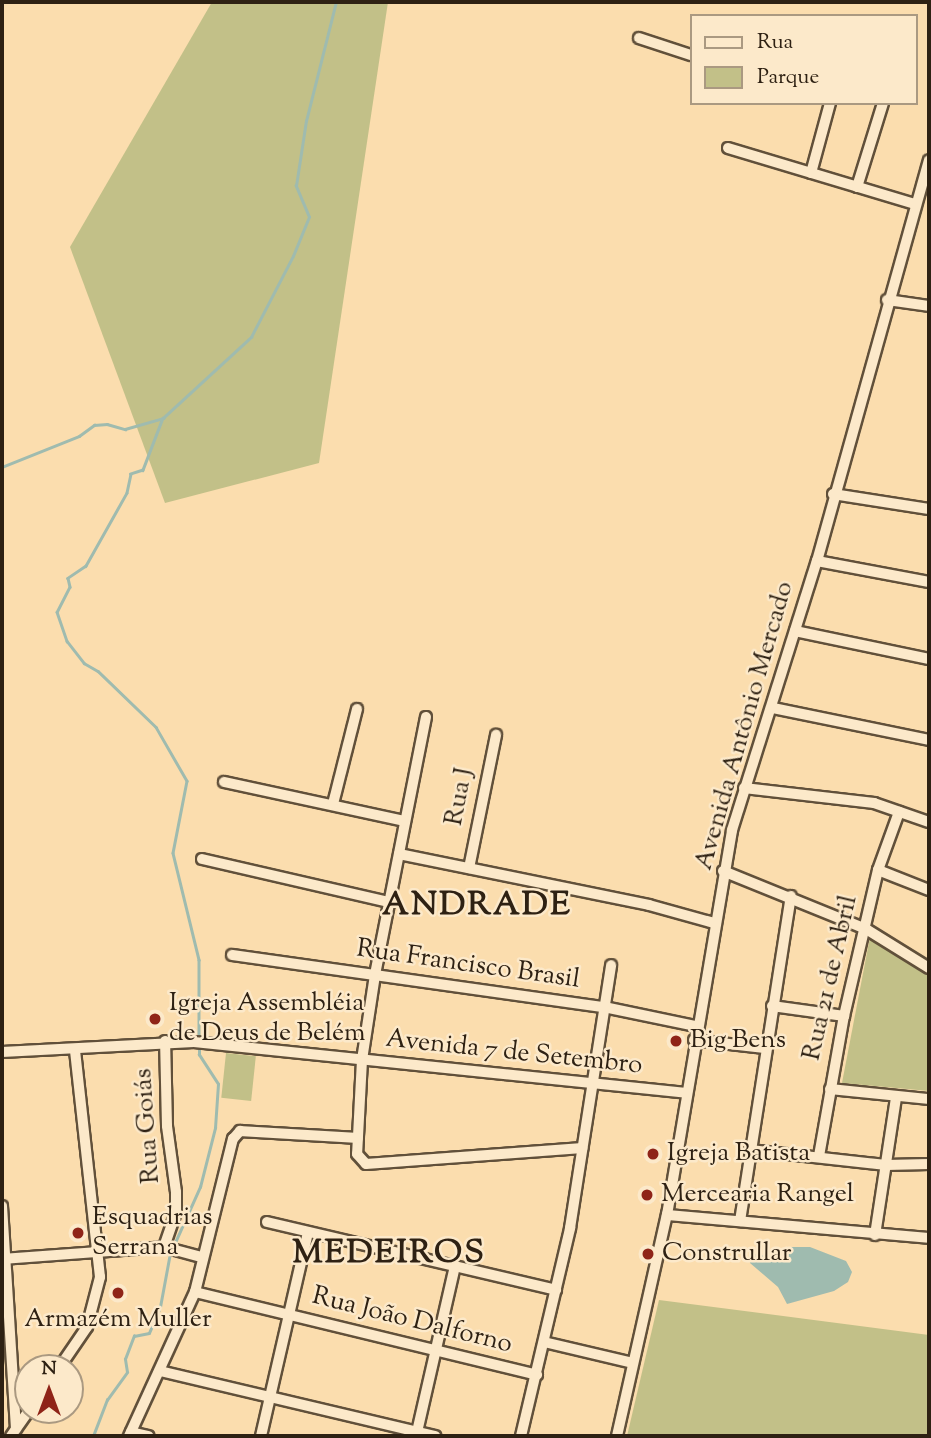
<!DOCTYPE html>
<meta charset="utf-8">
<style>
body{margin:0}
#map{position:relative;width:931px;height:1438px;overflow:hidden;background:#fbddae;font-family:"Sorts Mill Goudy",serif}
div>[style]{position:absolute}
.green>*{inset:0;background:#c2c088;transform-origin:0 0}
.water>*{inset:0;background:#9fbbaf}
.stream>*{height:2.5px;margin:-1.25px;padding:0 1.25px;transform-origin:1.25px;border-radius:1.25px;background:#9fbbaf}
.roads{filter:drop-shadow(2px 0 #61503a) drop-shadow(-2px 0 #61503a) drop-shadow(0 2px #61503a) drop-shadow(0 -2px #61503a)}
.minor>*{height:10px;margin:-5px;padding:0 5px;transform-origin:5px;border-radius:5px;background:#fce9ca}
.dots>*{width:19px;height:19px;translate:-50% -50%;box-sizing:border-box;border:4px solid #fce9ca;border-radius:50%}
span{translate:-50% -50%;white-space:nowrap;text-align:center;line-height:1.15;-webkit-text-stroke:5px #fce9ca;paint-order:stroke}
.street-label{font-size:26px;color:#2e2113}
.poi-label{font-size:26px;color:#2e2113}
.left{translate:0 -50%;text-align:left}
.district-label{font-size:33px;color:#2e2113;font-weight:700;letter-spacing:2px}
.frame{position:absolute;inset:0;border:4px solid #2e2113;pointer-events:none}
.legend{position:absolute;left:690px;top:14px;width:228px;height:91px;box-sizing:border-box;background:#fce9ca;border:2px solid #aa9981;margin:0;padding:9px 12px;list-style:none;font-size:21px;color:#2e2113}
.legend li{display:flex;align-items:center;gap:14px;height:35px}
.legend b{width:35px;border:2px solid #aa9981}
.north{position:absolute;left:14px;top:1354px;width:70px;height:70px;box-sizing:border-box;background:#fce9ca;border:2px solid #aa9981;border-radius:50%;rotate:0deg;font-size:19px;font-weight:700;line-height:28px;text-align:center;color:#2e2113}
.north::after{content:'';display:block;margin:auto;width:24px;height:32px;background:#8f2418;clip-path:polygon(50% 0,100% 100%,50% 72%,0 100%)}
</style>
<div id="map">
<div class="green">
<div style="clip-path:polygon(212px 2px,388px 2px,319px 463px,165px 503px,70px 247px)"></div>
<div style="clip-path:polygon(870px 937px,929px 974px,929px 1091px,842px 1083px)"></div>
<div style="left:226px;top:1053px;width:30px;height:45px;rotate:6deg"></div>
<div style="clip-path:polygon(659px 1300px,929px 1335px,927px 1436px,627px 1436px)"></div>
</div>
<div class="water">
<div style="clip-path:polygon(790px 1247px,810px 1247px,846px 1261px,852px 1272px,848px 1282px,834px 1291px,787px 1304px,778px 1287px,750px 1263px,755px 1254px,771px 1256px)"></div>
</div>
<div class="stream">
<div style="left:163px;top:418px;width:56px;rotate:111deg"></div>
<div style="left:143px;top:470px;width:13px;rotate:162deg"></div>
<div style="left:131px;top:474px;width:19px;rotate:102deg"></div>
<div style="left:127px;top:493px;width:84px;rotate:119.3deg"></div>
<div style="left:86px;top:566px;width:22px;rotate:146deg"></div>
<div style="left:68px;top:578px;width:9px;rotate:77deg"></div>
<div style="left:70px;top:587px;width:28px;rotate:117deg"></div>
<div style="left:57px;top:612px;width:31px;rotate:71deg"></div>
<div style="left:67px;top:641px;width:28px;rotate:52deg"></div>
<div style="left:84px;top:663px;width:16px;rotate:30deg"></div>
<div style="left:98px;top:671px;width:81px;rotate:44deg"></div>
<div style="left:156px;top:727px;width:62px;rotate:60.1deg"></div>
<div style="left:187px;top:781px;width:73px;rotate:101deg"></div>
<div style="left:173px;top:853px;width:110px;rotate:76.3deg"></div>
<div style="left:199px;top:960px;width:78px;rotate:90deg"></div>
<div style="left:163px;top:418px;width:120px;rotate:-42.6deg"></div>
<div style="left:251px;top:337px;width:91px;rotate:-62.6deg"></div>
<div style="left:293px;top:256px;width:42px;rotate:-67.7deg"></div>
<div style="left:309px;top:217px;width:34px;rotate:-113deg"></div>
<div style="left:296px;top:186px;width:66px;rotate:-81.3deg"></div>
<div style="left:306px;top:121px;width:123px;rotate:-75.9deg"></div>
<div style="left:2px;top:467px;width:83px;rotate:-21.9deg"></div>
<div style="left:79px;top:436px;width:19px;rotate:-36deg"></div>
<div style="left:94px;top:425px;width:13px;rotate:-4deg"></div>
<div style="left:107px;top:424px;width:19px;rotate:16deg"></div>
<div style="left:125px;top:429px;width:40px;rotate:-16deg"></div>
<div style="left:173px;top:1247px;width:66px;rotate:-65.8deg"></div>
<div style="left:200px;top:1187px;width:61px;rotate:-75.7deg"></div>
<div style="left:215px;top:1128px;width:44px;rotate:-86.1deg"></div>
<div style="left:218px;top:1084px;width:35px;rotate:-123deg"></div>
<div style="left:199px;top:1055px;width:11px;rotate:-90deg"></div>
<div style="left:93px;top:1436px;width:39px;rotate:-69deg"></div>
<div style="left:107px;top:1400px;width:34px;rotate:-54deg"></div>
<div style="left:127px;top:1372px;width:13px;rotate:-99deg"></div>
<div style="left:125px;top:1359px;width:25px;rotate:-69deg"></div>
<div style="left:134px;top:1336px;width:15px;rotate:-11deg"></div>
<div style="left:149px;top:1333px;width:28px;rotate:-67deg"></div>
<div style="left:160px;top:1307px;width:55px;rotate:-79.5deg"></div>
</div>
<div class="roads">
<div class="minor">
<div style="left:639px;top:38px;width:55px;rotate:18.1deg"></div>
<div style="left:728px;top:148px;width:195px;rotate:16.7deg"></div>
<div style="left:811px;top:173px;width:73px;rotate:-74.8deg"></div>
<div style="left:857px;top:187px;width:88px;rotate:-72.8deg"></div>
<div style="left:887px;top:300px;width:42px;rotate:8.1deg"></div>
<div style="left:833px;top:494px;width:97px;rotate:8.9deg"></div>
<div style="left:817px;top:561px;width:114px;rotate:10.6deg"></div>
<div style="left:795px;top:631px;width:137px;rotate:11.8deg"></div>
<div style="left:773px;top:708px;width:159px;rotate:11.6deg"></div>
<div style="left:426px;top:717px;width:263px;rotate:101.2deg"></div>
<div style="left:375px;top:975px;width:86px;rotate:98.7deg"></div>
<div style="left:362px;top:1060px;width:94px;rotate:93deg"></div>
<div style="left:357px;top:1154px;width:13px;rotate:48deg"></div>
<div style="left:366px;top:1164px;width:217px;rotate:-4.2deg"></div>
<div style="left:224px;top:782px;width:185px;rotate:12.2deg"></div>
<div style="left:744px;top:788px;width:131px;rotate:6.6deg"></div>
<div style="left:874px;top:803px;width:58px;rotate:19.1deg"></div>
<div style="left:333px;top:804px;width:98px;rotate:-75.8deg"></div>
<div style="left:399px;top:854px;width:255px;rotate:11.5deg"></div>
<div style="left:649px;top:905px;width:67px;rotate:15.5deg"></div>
<div style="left:202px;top:859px;width:191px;rotate:13deg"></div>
<div style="left:469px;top:868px;width:136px;rotate:-78.5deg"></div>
<div style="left:878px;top:870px;width:55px;rotate:21.4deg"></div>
<div style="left:723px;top:871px;width:154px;rotate:22.1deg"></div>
<div style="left:866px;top:929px;width:74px;rotate:31.8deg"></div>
<div style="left:232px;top:955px;width:376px;rotate:8deg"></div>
<div style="left:604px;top:1007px;width:94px;rotate:11.7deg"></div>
<div style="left:772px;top:1006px;width:73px;rotate:7.9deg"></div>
<div style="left:694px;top:1040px;width:71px;rotate:6.4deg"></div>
<div style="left:2px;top:1052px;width:192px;rotate:-3deg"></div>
<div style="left:194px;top:1042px;width:495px;rotate:5.9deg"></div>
<div style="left:830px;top:1089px;width:100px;rotate:5.8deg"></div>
<div style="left:750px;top:1150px;width:137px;rotate:6.3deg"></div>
<div style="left:886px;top:1165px;width:43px;rotate:-1.3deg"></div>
<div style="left:819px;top:1156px;width:142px;rotate:-79.9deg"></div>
<div style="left:844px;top:1016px;width:150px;rotate:-76.9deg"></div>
<div style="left:878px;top:870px;width:62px;rotate:-70.1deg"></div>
<div style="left:2px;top:1206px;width:223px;rotate:86.4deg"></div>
<div style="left:667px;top:1215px;width:263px;rotate:5deg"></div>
<div style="left:740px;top:1221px;width:329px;rotate:-81.1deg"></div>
<div style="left:267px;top:1222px;width:297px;rotate:13.2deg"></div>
<div style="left:875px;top:1235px;width:140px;rotate:-81.3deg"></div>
<div style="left:164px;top:1247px;width:37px;rotate:-71deg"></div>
<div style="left:176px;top:1212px;width:20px;rotate:-90deg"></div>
<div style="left:176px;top:1192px;width:67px;rotate:-97.8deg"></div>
<div style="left:167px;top:1126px;width:85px;rotate:-91.3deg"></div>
<div style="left:2px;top:1259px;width:162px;rotate:-4.2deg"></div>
<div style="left:164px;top:1247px;width:38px;rotate:15deg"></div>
<div style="left:195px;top:1292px;width:352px;rotate:13.6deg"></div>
<div style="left:544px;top:1342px;width:91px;rotate:13.3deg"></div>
<div style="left:59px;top:1368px;width:50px;rotate:-55.7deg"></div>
<div style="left:87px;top:1327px;width:52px;rotate:-75.4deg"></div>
<div style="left:100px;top:1277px;width:229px;rotate:-96.3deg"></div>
<div style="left:160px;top:1371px;width:283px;rotate:13.3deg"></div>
<div style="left:131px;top:1432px;width:18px;rotate:13deg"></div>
<div style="left:417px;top:1432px;width:170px;rotate:-77.1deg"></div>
<div style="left:11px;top:1436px;width:32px;rotate:-55deg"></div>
<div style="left:129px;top:1436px;width:158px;rotate:-65.4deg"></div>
<div style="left:195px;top:1292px;width:158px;rotate:-76.1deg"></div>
<div style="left:233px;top:1139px;width:11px;rotate:-49deg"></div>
<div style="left:240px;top:1131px;width:118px;rotate:3.4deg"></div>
<div style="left:261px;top:1436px;width:209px;rotate:-77deg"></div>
<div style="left:521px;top:1436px;width:214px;rotate:-76.7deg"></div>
<div style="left:570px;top:1228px;width:266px;rotate:-81.1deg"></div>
<div style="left:617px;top:1436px;width:227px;rotate:-77.3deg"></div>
<div style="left:667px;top:1215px;width:390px;rotate:-80.4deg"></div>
<div style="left:732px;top:830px;width:282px;rotate:-72.5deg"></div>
<div style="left:817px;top:561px;width:416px;rotate:-74.4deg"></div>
</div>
</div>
<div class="dots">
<div style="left:155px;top:1019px;background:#8f2418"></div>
<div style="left:676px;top:1041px;background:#8f2418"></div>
<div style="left:653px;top:1154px;background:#8f2418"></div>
<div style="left:647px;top:1195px;background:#8f2418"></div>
<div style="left:78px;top:1233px;background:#8f2418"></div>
<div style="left:648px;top:1254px;background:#8f2418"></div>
<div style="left:118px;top:1293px;background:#8f2418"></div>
</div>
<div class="street-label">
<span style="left:745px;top:726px;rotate:-74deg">Avenida Antônio Mercado</span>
<span style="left:460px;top:797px;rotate:-79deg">Rua J</span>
<span style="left:468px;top:965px;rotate:8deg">Rua Francisco Brasil</span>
<span style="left:831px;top:978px;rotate:-77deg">Rua 21 de Abril</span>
<span style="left:514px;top:1053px;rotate:6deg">Avenida 7 de Setembro</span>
<span style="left:148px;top:1126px;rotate:-94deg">Rua Goiás</span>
<span style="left:412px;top:1321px;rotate:14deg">Rua João Dalforno</span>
</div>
<div class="poi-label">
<span class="left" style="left:169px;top:1019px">Igreja Assembléia<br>de Deus de Belém</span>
<span class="left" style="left:690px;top:1041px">Big Bens</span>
<span class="left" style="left:667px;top:1154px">Igreja Batista</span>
<span class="left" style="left:661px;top:1195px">Mercearia Rangel</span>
<span class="left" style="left:92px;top:1233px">Esquadrias<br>Serrana</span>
<span class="left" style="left:662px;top:1254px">Construllar</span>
<span style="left:118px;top:1320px">Armazém Muller</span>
</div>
<div class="district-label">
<span style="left:477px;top:907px">ANDRADE</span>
<span style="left:389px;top:1255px">MEDEIROS</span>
</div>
<div class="frame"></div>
<ul class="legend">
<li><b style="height:9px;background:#fce9ca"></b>Rua</li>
<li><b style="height:19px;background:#c2c088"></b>Parque</li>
</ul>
<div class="north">N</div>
</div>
